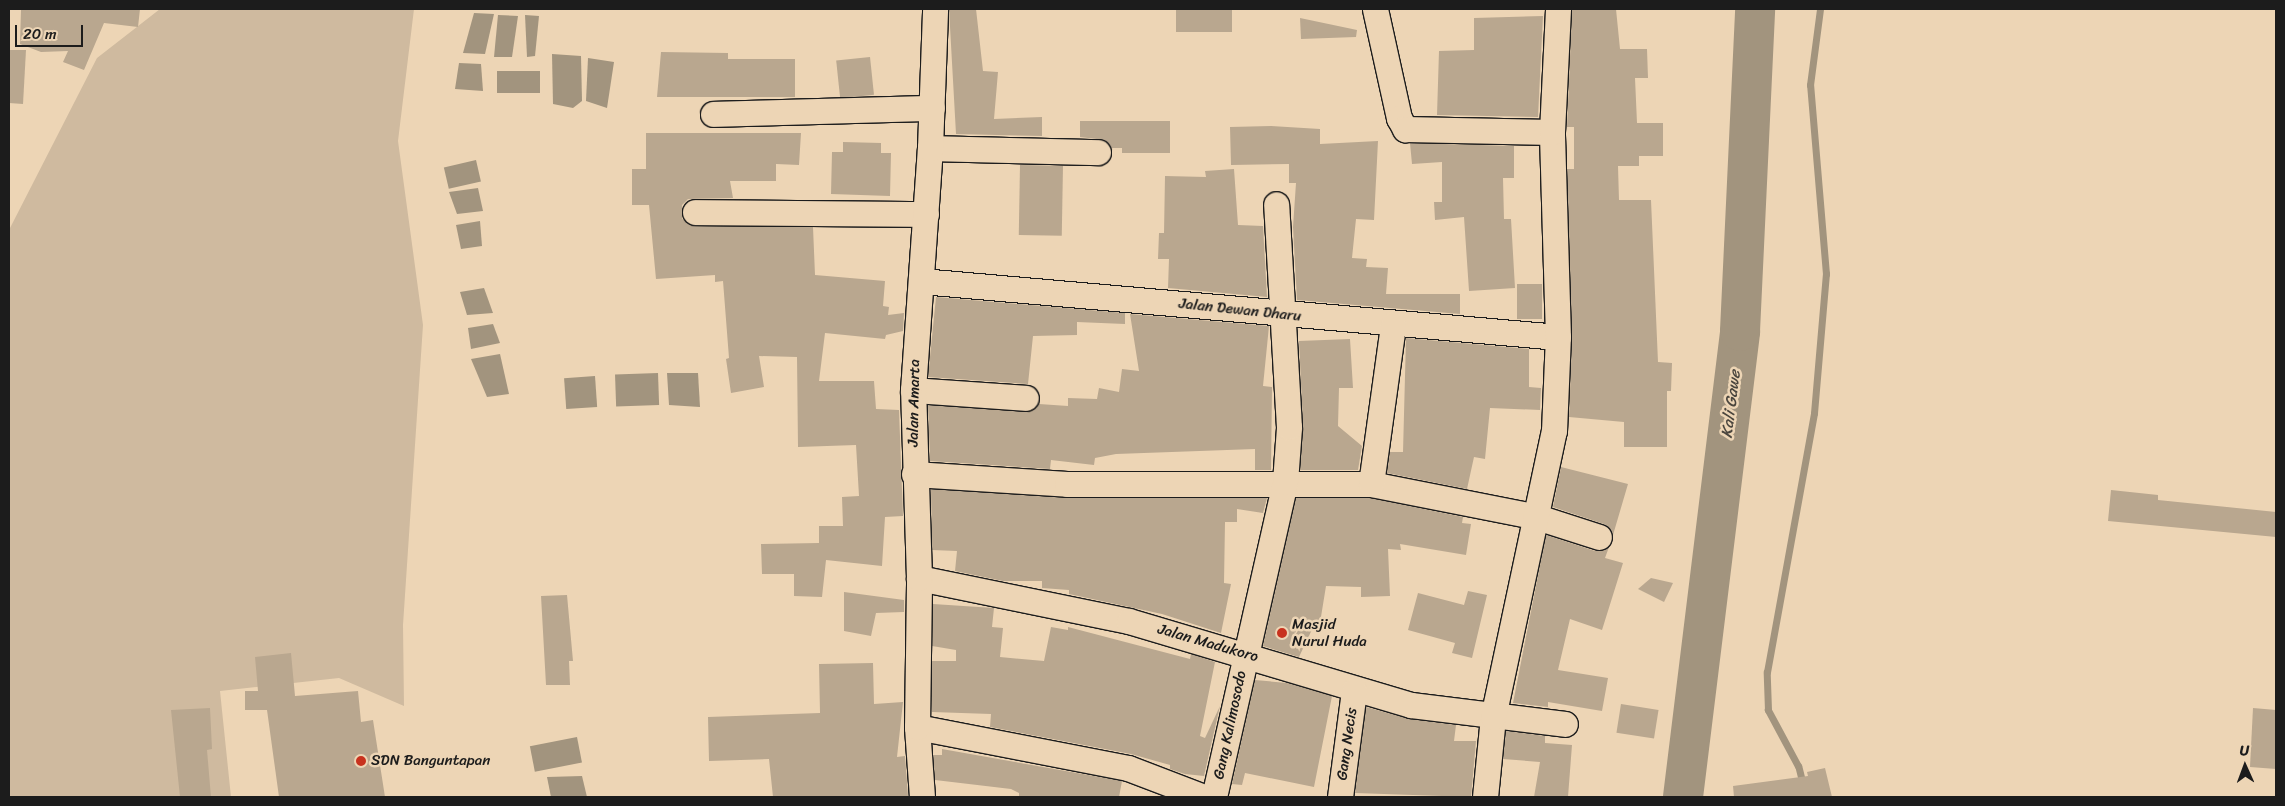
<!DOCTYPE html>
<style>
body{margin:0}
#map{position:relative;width:2285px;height:806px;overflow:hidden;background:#edd5b5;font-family:Sriracha,sans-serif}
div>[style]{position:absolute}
.green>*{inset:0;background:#cfba9f}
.water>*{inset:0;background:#a2947e;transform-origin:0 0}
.stream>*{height:7px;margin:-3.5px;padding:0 3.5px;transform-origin:3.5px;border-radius:3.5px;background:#a2947e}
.river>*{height:40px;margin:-20px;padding:0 20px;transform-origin:20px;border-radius:20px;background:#a2947e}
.building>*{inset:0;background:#b9a78f;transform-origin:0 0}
.roads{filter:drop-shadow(1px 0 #1c1c1c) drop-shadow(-1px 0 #1c1c1c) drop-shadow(0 1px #1c1c1c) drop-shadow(0 -1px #1c1c1c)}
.minor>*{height:25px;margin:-12.5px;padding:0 12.5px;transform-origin:12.5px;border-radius:12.5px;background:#edd5b5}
.dots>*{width:14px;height:14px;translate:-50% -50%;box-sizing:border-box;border:2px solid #edd5b5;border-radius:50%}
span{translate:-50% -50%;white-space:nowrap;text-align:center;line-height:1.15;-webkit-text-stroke:5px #edd5b5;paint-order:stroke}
.street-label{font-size:15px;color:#1c1c1c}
.poi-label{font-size:15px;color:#1c1c1c}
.left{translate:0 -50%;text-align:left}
.water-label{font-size:16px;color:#4b463e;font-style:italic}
.frame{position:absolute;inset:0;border:10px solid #1c1c1c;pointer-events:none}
.north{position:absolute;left:2220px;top:741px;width:50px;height:50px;-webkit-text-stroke:4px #edd5b5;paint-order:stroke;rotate:358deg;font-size:14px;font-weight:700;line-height:20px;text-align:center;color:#1c1c1c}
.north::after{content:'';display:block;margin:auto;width:18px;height:22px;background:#1c1c1c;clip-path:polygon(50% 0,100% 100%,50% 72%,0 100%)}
.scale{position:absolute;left:15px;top:25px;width:68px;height:22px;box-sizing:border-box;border:2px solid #1c1c1c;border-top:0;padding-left:6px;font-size:15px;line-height:18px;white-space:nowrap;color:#1c1c1c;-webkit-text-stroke:4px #edd5b5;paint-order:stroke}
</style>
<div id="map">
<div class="green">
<div style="clip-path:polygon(160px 9px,414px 9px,398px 141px,423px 325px,403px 625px,404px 706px,339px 678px,220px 691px,231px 797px,9px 797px,9px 230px,97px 58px)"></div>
</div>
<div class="water">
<div style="clip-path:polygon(474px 13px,494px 14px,485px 54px,463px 53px)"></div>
<div style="clip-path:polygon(498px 15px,518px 16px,512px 57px,494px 57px)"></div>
<div style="clip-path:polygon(525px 15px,539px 16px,535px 56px,527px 57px)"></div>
<div style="clip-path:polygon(552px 54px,581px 56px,582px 101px,573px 108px,553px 104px)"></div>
<div style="clip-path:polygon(588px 58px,614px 62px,607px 108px,586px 101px)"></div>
<div style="clip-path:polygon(459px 63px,481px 64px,483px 91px,455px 89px)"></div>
<div style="left:497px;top:71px;width:43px;height:22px"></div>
<div style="left:476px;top:160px;width:22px;height:33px;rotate:77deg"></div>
<div style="clip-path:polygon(478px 188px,483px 211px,457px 214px,449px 192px)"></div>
<div style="clip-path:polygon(480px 221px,482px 246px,461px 249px,456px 225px)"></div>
<div style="clip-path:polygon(484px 288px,493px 313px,467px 315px,460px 292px)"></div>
<div style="clip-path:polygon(493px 324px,500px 343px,471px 349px,468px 328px)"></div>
<div style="clip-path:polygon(500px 354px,509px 394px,487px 397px,471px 359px)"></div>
<div style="left:658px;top:373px;width:32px;height:43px;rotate:88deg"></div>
<div style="clip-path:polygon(667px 373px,698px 373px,700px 407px,669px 405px)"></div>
<div style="left:595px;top:376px;width:31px;height:31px;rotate:86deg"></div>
<div style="left:577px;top:737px;width:26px;height:48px;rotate:79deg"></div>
<div style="clip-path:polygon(582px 776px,587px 797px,551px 797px,547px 777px)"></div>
</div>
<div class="stream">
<div style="left:1806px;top:797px;width:32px;rotate:-104deg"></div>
<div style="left:1798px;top:766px;width:64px;rotate:-118.2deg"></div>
<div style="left:1768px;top:710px;width:38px;rotate:-92deg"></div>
<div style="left:1767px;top:672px;width:263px;rotate:-79.7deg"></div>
<div style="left:1814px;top:413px;width:140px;rotate:-85.1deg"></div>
<div style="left:1826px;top:274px;width:190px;rotate:-94.8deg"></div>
<div style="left:1810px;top:85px;width:77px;rotate:-82.5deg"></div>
</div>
<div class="river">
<div style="left:1683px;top:797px;width:469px;rotate:-83deg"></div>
<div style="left:1740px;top:331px;width:322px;rotate:-87.3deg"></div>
</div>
<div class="building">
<div style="clip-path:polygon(21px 9px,140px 9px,138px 27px,104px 23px,84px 70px,63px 62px,68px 51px,41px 52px,20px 44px)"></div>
<div style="clip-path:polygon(949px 9px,976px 9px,983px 71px,998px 72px,994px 119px,1042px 117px,1042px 136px,956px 134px)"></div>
<div style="left:1176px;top:9px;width:56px;height:23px"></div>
<div style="clip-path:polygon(1572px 9px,1616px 9px,1620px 49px,1647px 49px,1648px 78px,1635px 78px,1637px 123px,1663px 123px,1663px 156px,1639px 156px,1639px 166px,1618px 166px,1619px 200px,1651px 200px,1658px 362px,1672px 363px,1671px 391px,1667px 391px,1667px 447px,1624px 447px,1624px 422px,1569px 417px,1572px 337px,1567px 169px,1574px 169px,1574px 127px,1567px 127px)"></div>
<div style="clip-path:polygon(1543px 16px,1538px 117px,1437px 115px,1439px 51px,1474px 50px,1474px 18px)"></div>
<div style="clip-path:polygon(1300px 18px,1357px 30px,1356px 37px,1301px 39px)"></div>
<div style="clip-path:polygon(9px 50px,26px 50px,23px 104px,9px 103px)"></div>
<div style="clip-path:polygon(661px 52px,728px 53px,728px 59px,795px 59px,795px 97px,657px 97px)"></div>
<div style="left:870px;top:57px;width:38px;height:34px;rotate:84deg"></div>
<div style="clip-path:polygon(1080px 121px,1170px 121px,1170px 153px,1122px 153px,1122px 148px,1111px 148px,1105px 140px,1080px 137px)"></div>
<div style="clip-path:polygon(1271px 126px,1320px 129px,1320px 144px,1378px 141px,1374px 220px,1356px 219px,1352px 258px,1367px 259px,1366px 267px,1388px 268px,1386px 294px,1460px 294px,1460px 314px,1297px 300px,1293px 227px,1296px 183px,1289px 183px,1289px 164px,1231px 165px,1230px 127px)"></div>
<div style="clip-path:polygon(646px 133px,801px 133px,799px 165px,776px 164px,776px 181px,730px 181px,733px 198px,688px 199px,682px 205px,682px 219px,695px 226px,813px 227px,815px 275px,885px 281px,883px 306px,889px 307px,888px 315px,904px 313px,903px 331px,886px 335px,885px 339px,825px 333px,819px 381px,874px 381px,876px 409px,899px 410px,903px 516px,885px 517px,882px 566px,826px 560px,822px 597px,794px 596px,794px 574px,762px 574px,761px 544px,819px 543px,819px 526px,843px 526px,842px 497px,859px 496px,856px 445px,798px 447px,797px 357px,759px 356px,764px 387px,731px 393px,726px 359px,729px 358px,723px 281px,715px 282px,715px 275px,656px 279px,649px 205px,632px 205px,632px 169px,646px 169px)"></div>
<div style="clip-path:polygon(843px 142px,881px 143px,881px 153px,891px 153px,890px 196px,831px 194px,832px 152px,843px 152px)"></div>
<div style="clip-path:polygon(1410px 143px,1514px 146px,1514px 178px,1503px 178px,1504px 219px,1511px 219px,1515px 288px,1469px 291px,1464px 217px,1435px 220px,1434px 202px,1442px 202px,1442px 162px,1412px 164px)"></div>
<div style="left:1020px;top:165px;width:43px;height:70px;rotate:1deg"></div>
<div style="clip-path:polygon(1234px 169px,1238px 225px,1263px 226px,1267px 297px,1168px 288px,1169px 259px,1158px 259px,1159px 233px,1164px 233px,1165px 176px,1206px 177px,1205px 171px)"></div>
<div style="left:1517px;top:284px;width:25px;height:35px"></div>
<div style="clip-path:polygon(936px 297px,1125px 313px,1125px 324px,1077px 322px,1077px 335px,1033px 336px,1028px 384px,928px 377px)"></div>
<div style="clip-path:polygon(1130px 314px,1269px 326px,1263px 386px,1272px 387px,1271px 470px,1255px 470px,1255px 449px,1116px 454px,1095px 458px,1094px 465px,1051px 460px,1050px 469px,930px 461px,928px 405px,1025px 412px,1039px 404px,1068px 406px,1068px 398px,1097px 399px,1099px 388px,1119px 392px,1122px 369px,1139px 371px)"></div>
<div style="clip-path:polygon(1406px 338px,1529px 349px,1529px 387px,1541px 388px,1540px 410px,1490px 408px,1485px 459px,1474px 457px,1467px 489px,1387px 473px,1390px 452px,1403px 452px)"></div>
<div style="clip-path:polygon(1350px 339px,1353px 388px,1339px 388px,1338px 426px,1362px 446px,1358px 470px,1300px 470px,1303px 426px,1299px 341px)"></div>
<div style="clip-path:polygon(1561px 467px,1628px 484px,1613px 535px,1604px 524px,1553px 507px)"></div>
<div style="clip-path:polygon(931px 489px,1067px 498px,1267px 498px,1263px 513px,1237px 509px,1237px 522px,1225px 522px,1224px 583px,1231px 584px,1221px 633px,1162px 614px,1069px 594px,1069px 590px,1042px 588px,1042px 581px,1003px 581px,955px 571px,957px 551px,932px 550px)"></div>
<div style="clip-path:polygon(2111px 490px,2158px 495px,2158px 500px,2276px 512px,2276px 537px,2108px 521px)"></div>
<div style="clip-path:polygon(1296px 498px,1370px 498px,1463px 517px,1462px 523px,1471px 524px,1466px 555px,1400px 544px,1401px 550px,1388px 549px,1390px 596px,1361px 597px,1361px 587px,1326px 586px,1320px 623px,1316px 621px,1299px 657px,1263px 646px)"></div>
<div style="clip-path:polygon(1546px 535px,1595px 551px,1609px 547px,1605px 558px,1623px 563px,1602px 630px,1570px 619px,1558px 670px,1608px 678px,1602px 711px,1548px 702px,1548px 707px,1513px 703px)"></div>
<div style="clip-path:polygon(1651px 578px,1673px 583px,1664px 602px,1638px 589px)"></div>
<div style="clip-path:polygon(1468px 591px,1487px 595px,1472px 658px,1452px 653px,1455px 643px,1408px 630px,1418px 593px,1464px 605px)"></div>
<div style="clip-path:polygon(844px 592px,904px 600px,904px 612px,876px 613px,871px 636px,844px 631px)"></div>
<div style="clip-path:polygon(567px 595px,573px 661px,569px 661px,570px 685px,546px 685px,541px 596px)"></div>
<div style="clip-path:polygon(933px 604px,994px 608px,992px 627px,1003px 628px,1000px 657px,1044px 661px,1051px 627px,1068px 630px,1068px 627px,1190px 659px,1191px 654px,1215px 662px,1200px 736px,1205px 738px,1220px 706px,1204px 776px,1185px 774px,1170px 769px,1170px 765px,1131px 754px,990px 727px,991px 714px,932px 712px,932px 661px,956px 661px,956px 650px,932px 646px)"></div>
<div style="clip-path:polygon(291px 653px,295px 696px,358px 691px,361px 722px,373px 720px,385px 797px,279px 797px,267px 710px,245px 710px,245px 691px,258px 691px,255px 657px)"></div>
<div style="clip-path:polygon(873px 663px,874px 704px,903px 702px,897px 757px,905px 756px,908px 796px,773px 797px,769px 759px,709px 761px,708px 717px,820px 713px,819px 664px)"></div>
<div style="clip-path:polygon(1255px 680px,1287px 683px,1332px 696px,1314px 787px,1245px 773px,1242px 785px,1232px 784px)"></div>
<div style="left:1621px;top:704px;width:38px;height:29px;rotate:9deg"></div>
<div style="clip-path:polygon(1366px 707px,1409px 719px,1456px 725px,1454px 741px,1476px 741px,1471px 797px,1355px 793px)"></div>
<div style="clip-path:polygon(210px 708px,212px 749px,207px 750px,211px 797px,180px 797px,171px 710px)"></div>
<div style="clip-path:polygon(2253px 708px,2276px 710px,2276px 769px,2250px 767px)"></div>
<div style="clip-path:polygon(1506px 731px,1545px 736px,1545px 743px,1572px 745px,1568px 797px,1534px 797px,1540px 762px,1503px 759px)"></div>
<div style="clip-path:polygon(942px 749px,1122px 781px,1119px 797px,1019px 797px,1019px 793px,1011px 789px,935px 780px,933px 755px,942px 755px)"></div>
<div style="clip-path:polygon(1825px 768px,1832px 797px,1734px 797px,1733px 786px,1808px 776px,1807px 772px)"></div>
</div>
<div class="roads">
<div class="minor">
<div style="left:1375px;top:9px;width:112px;rotate:77.6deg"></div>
<div style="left:1399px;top:118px;width:13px;rotate:61deg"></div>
<div style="left:1405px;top:129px;width:147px;rotate:1.2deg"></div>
<div style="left:713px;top:114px;width:219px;rotate:-1.6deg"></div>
<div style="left:930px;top:148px;width:168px;rotate:1.4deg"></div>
<div style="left:695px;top:212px;width:231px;rotate:0.5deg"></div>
<div style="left:921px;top:281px;width:639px;rotate:5.02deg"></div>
<div style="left:913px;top:390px;width:113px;rotate:4deg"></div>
<div style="left:914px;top:474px;width:153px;rotate:3.7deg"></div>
<div style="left:1067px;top:484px;width:304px"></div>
<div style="left:1371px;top:484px;width:169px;rotate:11.2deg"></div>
<div style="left:1537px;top:517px;width:65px;rotate:17.9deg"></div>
<div style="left:1371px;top:484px;width:161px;rotate:-82.1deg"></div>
<div style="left:919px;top:578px;width:214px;rotate:11.6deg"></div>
<div style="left:1129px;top:621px;width:294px;rotate:16.6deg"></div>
<div style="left:1411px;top:705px;width:155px;rotate:7deg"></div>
<div style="left:917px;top:727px;width:215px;rotate:11deg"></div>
<div style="left:1128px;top:768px;width:81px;rotate:20.9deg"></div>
<div style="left:922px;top:797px;width:70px;rotate:-94.1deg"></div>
<div style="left:917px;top:727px;width:149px;rotate:-89.2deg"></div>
<div style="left:919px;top:578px;width:188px;rotate:-91.8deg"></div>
<div style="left:913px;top:390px;width:243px;rotate:-86deg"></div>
<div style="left:930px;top:148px;width:139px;rotate:-87.9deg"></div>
<div style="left:1214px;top:797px;width:323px;rotate:-77.3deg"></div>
<div style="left:1285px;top:482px;width:55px;rotate:-85.8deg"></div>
<div style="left:1289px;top:427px;width:223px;rotate:-93.3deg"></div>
<div style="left:1340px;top:797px;width:108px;rotate:-82.5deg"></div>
<div style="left:1485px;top:797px;width:80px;rotate:-84.3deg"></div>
<div style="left:1493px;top:717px;width:292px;rotate:-78deg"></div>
<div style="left:1554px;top:431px;width:94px;rotate:-87.6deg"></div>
<div style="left:1558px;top:337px;width:205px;rotate:-91.7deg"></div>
<div style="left:1552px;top:132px;width:123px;rotate:-87.2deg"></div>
</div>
</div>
<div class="dots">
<div style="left:1282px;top:633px;background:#c8321e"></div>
<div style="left:361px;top:761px;background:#c8321e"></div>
</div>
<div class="street-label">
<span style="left:1240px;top:310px;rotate:6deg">Jalan Dewan Dharu</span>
<span style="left:914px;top:403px;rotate:-89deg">Jalan Amarta</span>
<span style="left:1208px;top:643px;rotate:16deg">Jalan Madukoro</span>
<span style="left:1230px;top:725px;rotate:-78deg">Gang Kalimosodo</span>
<span style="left:1347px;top:744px;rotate:-82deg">Gang Necis</span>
</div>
<div class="poi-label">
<span class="left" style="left:1292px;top:633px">Masjid<br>Nurul Huda</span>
<span class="left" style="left:371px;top:761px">SDN Banguntapan</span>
</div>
<div class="water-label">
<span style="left:1731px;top:404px;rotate:-83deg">Kali Gawe</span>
</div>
<div class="frame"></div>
<div class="north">U</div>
<div class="scale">20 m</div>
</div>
